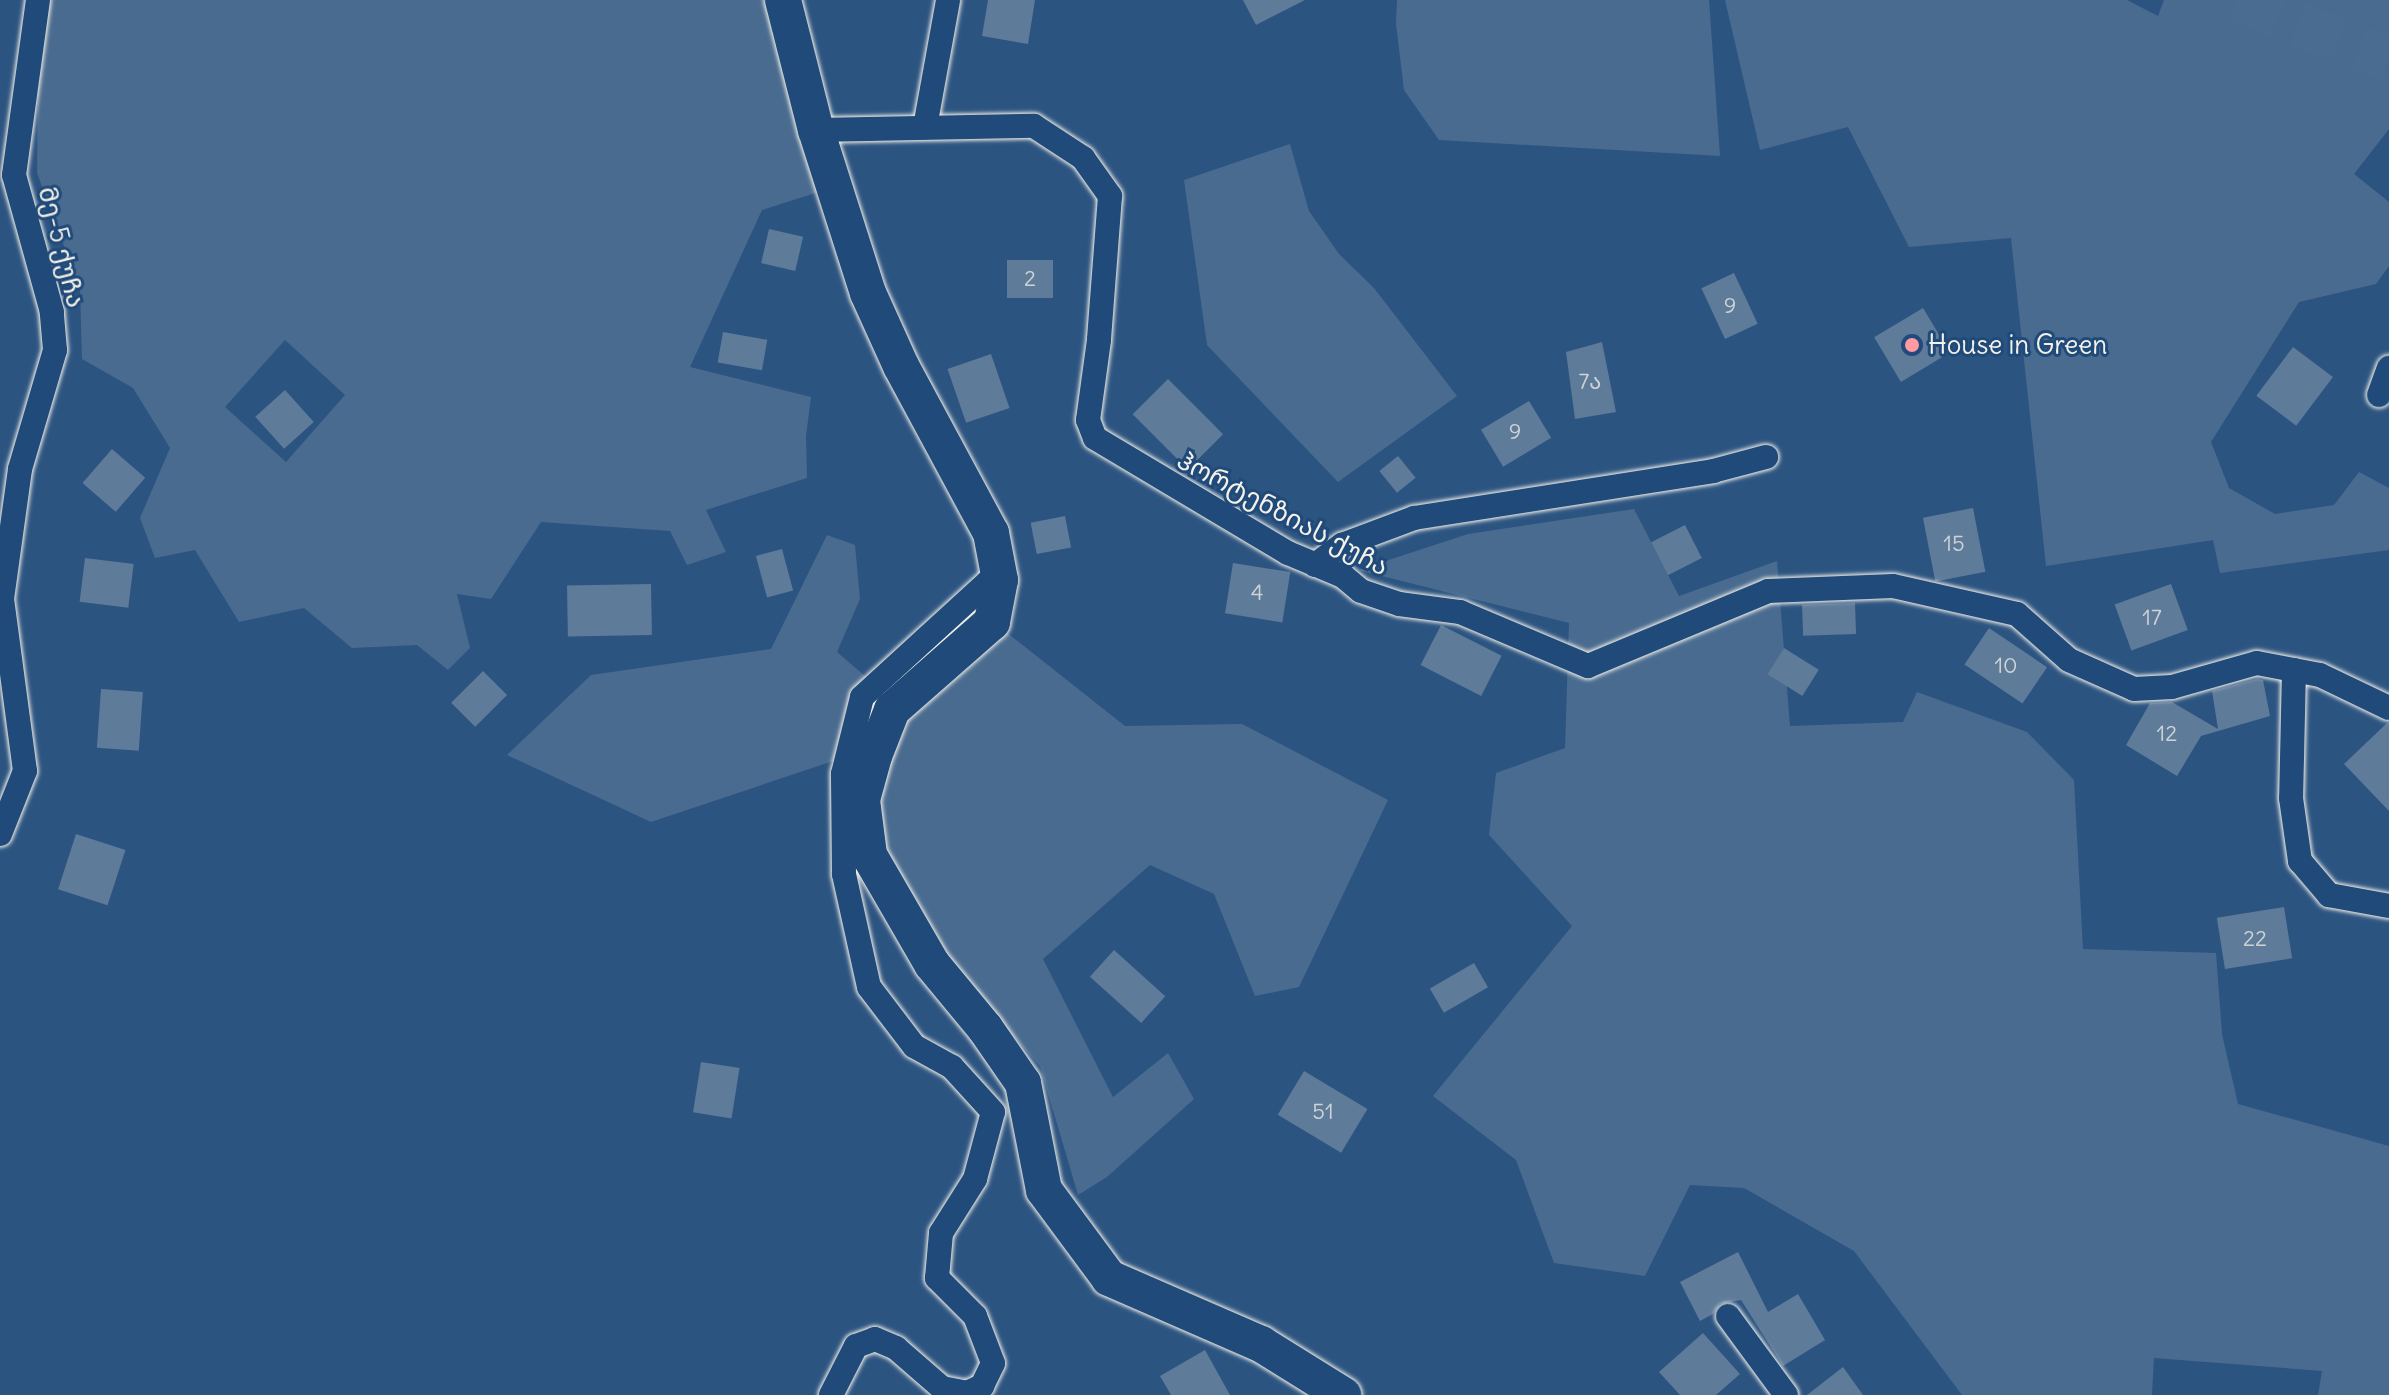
<!DOCTYPE html>
<html>
<head>
<meta charset="utf-8">
<style>
	body { margin:0 }
	#map { position:relative; width:2389px; height:1395px; overflow:hidden; background:#2c5481; font-family:Delius,"Noto Sans Georgian",sans-serif }
	div>[style] { position:absolute }
	.green>* { inset:0; background:#496b90 }
	.building>* { inset:0; background:#5e7b9a; transform-origin:0 0 }
	.highway-tunnel>* { height:44px; margin-top:-22px; transform-origin:0; background:repeating-linear-gradient(90deg,#4a6c90 0 44px,transparent 0 66px) }
	.roads { filter:drop-shadow(0 0 2px #f4f1e8) drop-shadow(0 0 2px #f4f1e8) }
	.street>* { height:24px; margin:-12px; padding:0 12px; transform-origin:12px; border-radius:12px; background:#1f4a7a }
	.secondary>* { height:36px; margin:-18px; padding:0 18px; transform-origin:18px; border-radius:18px; background:#1f4a7a }
	.dots>* { width:22px; height:22px; translate:-50% -50%; box-sizing:border-box; border:4px solid #1f4a7a; border-radius:50% }
	span { translate:-50% -50%; white-space:nowrap; text-align:center; line-height:1.15; -webkit-text-stroke:6px #1f4a7a; paint-order:stroke }
	.number-label { font-size:22px; color:#ced4d4 }
	.number-label span { -webkit-text-stroke-width:0 }
	.street-label { font-size:26px; color:#f4f1e8 }
	.poi-label { font-size:26px; color:#f4f1e8 }
	.left { translate:0 -50%; text-align:left }
</style>
</head>
<body>
<div id="map">
	<div class="green">
		<div style="clip-path:polygon(evenodd,39px 0,775px 0,825px 190px,762px 210px,690px 367px,811px 397px,806px 436px,807px 478px,706px 510px,726px 552px,687px 565px,670px 531px,541px 522px,491px 599px,457px 594px,470px 648px,448px 670px,417px 645px,352px 648px,304px 608px,239px 622px,195px 550px,155px 558px,140px 518px,170px 448px,133px 388px,82px 359px,80px 289px,37px 173px,39px 0,285px 340px,345px 395px,286px 462px,225px 407px,285px 340px)"></div>
		<div style="clip-path:polygon(1397px 0,1709px 0,1720px 156px,1439px 140px,1404px 90px,1396px 24px)"></div>
		<div style="clip-path:polygon(1725px 0,2127px 0,2158px 16px,2164px 0,2389px 0,2389px 129px,2354px 174px,2389px 202px,2389px 266px,2376px 284px,2299px 302px,2211px 442px,2229px 488px,2275px 514px,2334px 505px,2359px 472px,2389px 488px,2389px 550px,2220px 573px,2213px 540px,2046px 566px,2011px 238px,1909px 247px,1848px 127px,1760px 150px)"></div>
		<div style="clip-path:polygon(1290px 144px,1309px 211px,1339px 254px,1374px 288px,1457px 396px,1338px 482px,1207px 345px,1184px 180px)"></div>
		<div style="clip-path:polygon(1634px 509px,1679px 596px,1777px 561px,1790px 726px,1903px 722px,1917px 692px,2027px 732px,2074px 780px,2083px 949px,2216px 953px,2222px 1034px,2238px 1104px,2389px 1146px,2389px 1395px,2318px 1395px,2322px 1371px,2154px 1358px,2152px 1395px,1962px 1395px,1854px 1251px,1744px 1188px,1690px 1185px,1645px 1276px,1554px 1263px,1516px 1160px,1433px 1096px,1572px 926px,1489px 835px,1496px 773px,1565px 748px,1569px 623px,1358px 570px,1468px 534px)"></div>
		<div style="clip-path:polygon(827px 535px,855px 545px,860px 599px,837px 652px,888px 696px,863px 751px,651px 822px,507px 755px,591px 675px,771px 649px)"></div>
		<div style="clip-path:polygon(1001px 628px,1125px 726px,1242px 724px,1388px 800px,1299px 987px,1255px 996px,1214px 894px,1150px 865px,1043px 959px,1113px 1097px,1168px 1053px,1194px 1099px,1107px 1177px,1078px 1195px,1040px 1066px,946px 960px,878px 847px,875px 797px,900px 719px)"></div>
	</div>
	<div class="building">
		<div style="clip-path:polygon(988px 0,1035px 0,1028px 44px,982px 36px)"></div>
		<div style="clip-path:polygon(1243px 0,1305px 0,1256px 25px)"></div>
		<div style="left:769px;top:229px;width:35px;height:35px;rotate:13deg"></div>
		<div style="left:1053px;top:260px;width:38px;height:46px;rotate:90deg"></div>
		<div style="left:1734px;top:273px;width:56px;height:36px;rotate:65deg"></div>
		<div style="left:1923px;top:308px;width:52px;height:57px;rotate:59deg"></div>
		<div style="left:723px;top:332px;width:45px;height:31px;rotate:10deg"></div>
		<div style="clip-path:polygon(1602px 342px,1616px 412px,1575px 419px,1566px 352px)"></div>
		<div style="left:2293px;top:347px;width:50px;height:61px;rotate:37deg"></div>
		<div style="left:991px;top:354px;width:57px;height:46px;rotate:71deg"></div>
		<div style="left:1168px;top:379px;width:78px;height:50px;rotate:45deg"></div>
		<div style="left:285px;top:390px;width:43px;height:40px;rotate:48deg"></div>
		<div style="left:1529px;top:401px;width:43px;height:56px;rotate:59deg"></div>
		<div style="left:112px;top:449px;width:44px;height:45px;rotate:41deg"></div>
		<div style="left:1398px;top:456px;width:28px;height:24px;rotate:51deg"></div>
		<div style="left:1973px;top:508px;width:65px;height:51px;rotate:79deg"></div>
		<div style="left:1065px;top:516px;width:32px;height:35px;rotate:79deg"></div>
		<div style="left:1685px;top:525px;width:37px;height:38px;rotate:63deg"></div>
		<div style="left:782px;top:549px;width:43px;height:27px;rotate:75deg"></div>
		<div style="left:85px;top:558px;width:49px;height:44px;rotate:7deg"></div>
		<div style="left:1233px;top:563px;width:58px;height:51px;rotate:9deg"></div>
		<div style="left:651px;top:584px;width:51px;height:84px;rotate:89deg"></div>
		<div style="left:2171px;top:584px;width:49px;height:60px;rotate:70deg"></div>
		<div style="left:1855px;top:603px;width:31px;height:53px;rotate:88deg"></div>
		<div style="left:1441px;top:625px;width:68px;height:45px;rotate:27deg"></div>
		<div style="left:1989px;top:628px;width:70px;height:44px;rotate:34deg"></div>
		<div style="left:1784px;top:648px;width:41px;height:31px;rotate:32deg"></div>
		<div style="left:483px;top:671px;width:34px;height:45px;rotate:45deg"></div>
		<div style="clip-path:polygon(2257px 679px,2263px 680px,2270px 716px,2201px 736px,2177px 776px,2126px 745px,2150px 703px,2172px 702px,2218px 729px,2212px 691px)"></div>
		<div style="left:101px;top:689px;width:42px;height:59px;rotate:4deg"></div>
		<div style="clip-path:polygon(2387px 723px,2389px 723px,2389px 811px,2344px 764px)"></div>
		<div style="left:76px;top:834px;width:52px;height:58px;rotate:18deg"></div>
		<div style="left:2284px;top:907px;width:52px;height:68px;rotate:81deg"></div>
		<div style="left:1114px;top:950px;width:69px;height:36px;rotate:42deg"></div>
		<div style="left:1474px;top:963px;width:28px;height:51px;rotate:60deg"></div>
		<div style="left:701px;top:1062px;width:39px;height:51px;rotate:9deg"></div>
		<div style="left:1304px;top:1071px;width:74px;height:51px;rotate:31deg"></div>
		<div style="clip-path:polygon(1738px 1252px,1768px 1312px,1798px 1294px,1825px 1340px,1783px 1366px,1741px 1300px,1720px 1304px,1713px 1314px,1700px 1321px,1680px 1282px)"></div>
		<div style="clip-path:polygon(1703px 1333px,1740px 1374px,1716px 1395px,1680px 1395px,1659px 1372px)"></div>
		<div style="clip-path:polygon(1205px 1350px,1230px 1395px,1171px 1395px,1160px 1376px)"></div>
		<div style="clip-path:polygon(1843px 1367px,1863px 1395px,1807px 1395px)"></div>
	</div>
	<div class="highway-tunnel">
		<div style="left:2237px;top:0;width:163px;rotate:21.5deg"></div>
	</div>
	<div class="roads">
		<div class="street">
			<div style="left:925px;top:127px;width:129px;rotate:-79.7deg"></div>
			<div style="left:816px;top:130px;width:218px;rotate:-1.1deg"></div>
			<div style="left:1034px;top:126px;width:59px;rotate:33.1deg"></div>
			<div style="left:1083px;top:158px;width:47px;rotate:54.6deg"></div>
			<div style="left:1110px;top:196px;width:144px;rotate:94.4deg"></div>
			<div style="left:1099px;top:340px;width:81px;rotate:97.8deg"></div>
			<div style="left:1088px;top:420px;width:19px;rotate:69deg"></div>
			<div style="left:1095px;top:438px;width:225px;rotate:30.8deg"></div>
			<div style="left:1288px;top:553px;width:60px;rotate:22.7deg"></div>
			<div style="left:1343px;top:576px;width:23px;rotate:40deg"></div>
			<div style="left:1361px;top:591px;width:40px;rotate:18.9deg"></div>
			<div style="left:1399px;top:604px;width:62px;rotate:7.5deg"></div>
			<div style="left:1460px;top:612px;width:139px;rotate:22.9deg"></div>
			<div style="left:1588px;top:666px;width:195px;rotate:-22.6deg"></div>
			<div style="left:1768px;top:591px;width:125px;rotate:-2.3deg"></div>
			<div style="left:1893px;top:586px;width:127px;rotate:12.7deg"></div>
			<div style="left:2017px;top:614px;width:69px;rotate:41.5deg"></div>
			<div style="left:2069px;top:660px;width:71px;rotate:24deg"></div>
			<div style="left:2134px;top:689px;width:38px;rotate:-3deg"></div>
			<div style="left:2172px;top:687px;width:88px;rotate:-15.8deg"></div>
			<div style="left:2257px;top:663px;width:64px;rotate:10.8deg"></div>
			<div style="left:2320px;top:675px;width:76px;rotate:25.6deg"></div>
			<div style="left:2379px;top:395px;width:29px;rotate:-70deg"></div>
			<div style="left:1315px;top:565px;width:34px;rotate:-37deg"></div>
			<div style="left:1342px;top:545px;width:77px;rotate:-20.6deg"></div>
			<div style="left:1414px;top:518px;width:303px;rotate:-8.9deg"></div>
			<div style="left:1713px;top:471px;width:55px;rotate:-14.8deg"></div>
			<div style="left:2294px;top:670px;width:128px;rotate:91.3deg"></div>
			<div style="left:2291px;top:798px;width:64px;rotate:81.9deg"></div>
			<div style="left:2300px;top:861px;width:45px;rotate:49.5deg"></div>
			<div style="left:2329px;top:895px;width:61px;rotate:10.4deg"></div>
			<div style="left:0;top:834px;width:68px;rotate:-68.4deg"></div>
			<div style="left:25px;top:771px;width:174px;rotate:-97.6deg"></div>
			<div style="left:2px;top:599px;width:131px;rotate:-82.1deg"></div>
			<div style="left:20px;top:469px;width:124px;rotate:-73.6deg"></div>
			<div style="left:55px;top:350px;width:38px;rotate:-95deg"></div>
			<div style="left:52px;top:312px;width:142px;rotate:-105.5deg"></div>
			<div style="left:14px;top:175px;width:177px;rotate:-82.2deg"></div>
			<div style="left:1728px;top:1316px;width:98px;rotate:53.7deg"></div>
			<div style="left:831px;top:1395px;width:55px;rotate:-63deg"></div>
			<div style="left:856px;top:1346px;width:20px;rotate:-20deg"></div>
			<div style="left:875px;top:1339px;width:23px;rotate:23deg"></div>
			<div style="left:896px;top:1348px;width:61px;rotate:41deg"></div>
			<div style="left:942px;top:1388px;width:25px;rotate:11deg"></div>
			<div style="left:967px;top:1393px;width:17px;rotate:-25deg"></div>
			<div style="left:982px;top:1386px;width:25px;rotate:-64deg"></div>
			<div style="left:993px;top:1363px;width:50px;rotate:-111deg"></div>
			<div style="left:975px;top:1316px;width:54px;rotate:-135deg"></div>
			<div style="left:937px;top:1278px;width:45px;rotate:-84.9deg"></div>
			<div style="left:941px;top:1233px;width:64px;rotate:-57.8deg"></div>
			<div style="left:975px;top:1179px;width:69px;rotate:-75deg"></div>
			<div style="left:993px;top:1112px;width:61px;rotate:-132.3deg"></div>
			<div style="left:952px;top:1067px;width:43px;rotate:-151.1deg"></div>
			<div style="left:914px;top:1046px;width:74px;rotate:-127.3deg"></div>
			<div style="left:869px;top:987px;width:116px;rotate:-102.5deg"></div>
			<div style="left:844px;top:874px;width:100px;rotate:-90.6deg"></div>
			<div style="left:843px;top:774px;width:79px;rotate:-76.1deg"></div>
			<div style="left:862px;top:697px;width:171px;rotate:-42.4deg"></div>
			<div style="left:988px;top:582px;width:12px;rotate:-9deg"></div>
		</div>
		<div class="secondary">
			<div style="left:783px;top:0;width:134px;rotate:75.8deg"></div>
			<div style="left:816px;top:130px;width:171px;rotate:72.3deg"></div>
			<div style="left:868px;top:293px;width:80px;rotate:65.7deg"></div>
			<div style="left:901px;top:366px;width:190px;rotate:61.7deg"></div>
			<div style="left:991px;top:533px;width:48px;rotate:79.2deg"></div>
			<div style="left:1000px;top:580px;width:43px;rotate:100.8deg"></div>
			<div style="left:992px;top:622px;width:133px;rotate:138.7deg"></div>
			<div style="left:892px;top:710px;width:49px;rotate:111.4deg"></div>
			<div style="left:874px;top:756px;width:46px;rotate:105.3deg"></div>
			<div style="left:862px;top:800px;width:55px;rotate:82.7deg"></div>
			<div style="left:869px;top:855px;width:126px;rotate:60deg"></div>
			<div style="left:932px;top:964px;width:83px;rotate:50.4deg"></div>
			<div style="left:985px;top:1028px;width:67px;rotate:55.4deg"></div>
			<div style="left:1023px;top:1083px;width:109px;rotate:78.9deg"></div>
			<div style="left:1044px;top:1190px;width:109px;rotate:53.5deg"></div>
			<div style="left:1109px;top:1278px;width:166px;rotate:23.5deg"></div>
			<div style="left:1261px;top:1344px;width:97px;rotate:31.9deg"></div>
		</div>
	</div>
	<div class="dots">
		<div style="left:1912px;top:345px;background:#ff9aa2"></div>
	</div>
	<div class="number-label">
		<span style="left:1030px;top:279px">2</span>
		<span style="left:1730px;top:306px">9</span>
		<span style="left:1590px;top:382px">7ა</span>
		<span style="left:1515px;top:432px">9</span>
		<span style="left:1954px;top:544px">15</span>
		<span style="left:1257px;top:593px">4</span>
		<span style="left:2152px;top:618px">17</span>
		<span style="left:2006px;top:666px">10</span>
		<span style="left:2167px;top:734px">12</span>
		<span style="left:2255px;top:939px">22</span>
		<span style="left:1323px;top:1112px">51</span>
	</div>
	<div class="street-label">
		<span style="left:62px;top:247px;rotate:76deg">მე-5 ქუჩა</span>
		<span style="left:1283px;top:513px;rotate:28deg">ჰორტენზიას ქუჩა</span>
	</div>
	<div class="poi-label">
		<span class="left" style="left:1928px;top:345px">House in Green</span>
	</div>
</div>
</body>
</html>
